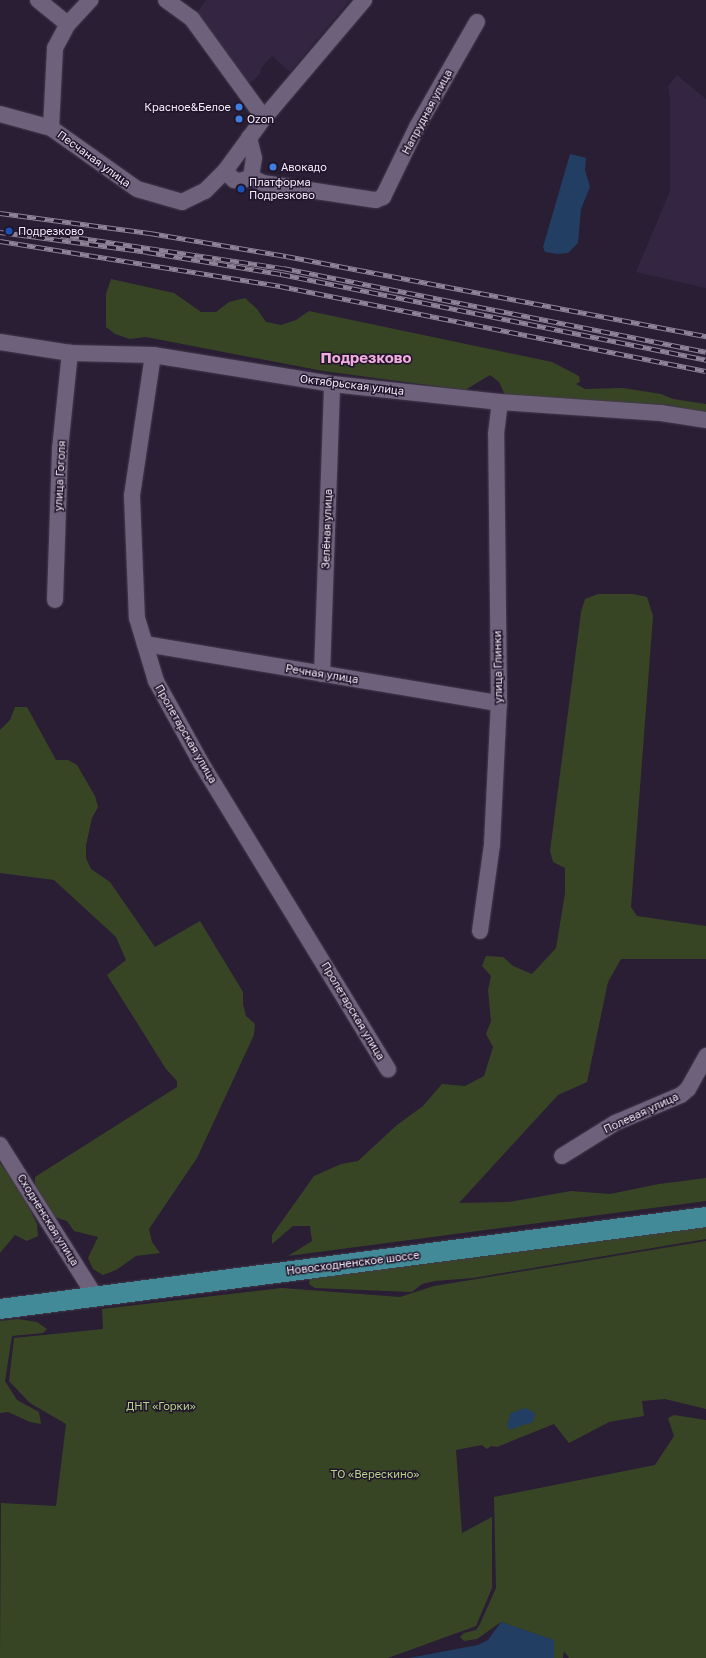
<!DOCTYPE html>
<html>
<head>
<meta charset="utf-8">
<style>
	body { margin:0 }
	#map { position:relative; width:706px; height:1658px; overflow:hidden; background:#291e34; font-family:"Golos Text",sans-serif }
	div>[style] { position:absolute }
	.built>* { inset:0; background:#342642 }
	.green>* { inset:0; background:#384525 }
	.water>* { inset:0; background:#233e63 }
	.roads { filter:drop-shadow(0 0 1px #443a4c) drop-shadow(0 0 1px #443a4c) }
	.minor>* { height:16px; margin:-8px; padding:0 8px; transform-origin:8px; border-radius:8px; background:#6d617b }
	.major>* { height:20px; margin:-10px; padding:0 10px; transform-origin:10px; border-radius:10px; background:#428a98 }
	.rail>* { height:4.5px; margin-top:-2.25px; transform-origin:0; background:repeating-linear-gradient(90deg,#20152a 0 9px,#8e8598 0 18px); box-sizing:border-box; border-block:1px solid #8e8598 }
	.dots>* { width:11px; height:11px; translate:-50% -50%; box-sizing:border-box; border:2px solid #20152a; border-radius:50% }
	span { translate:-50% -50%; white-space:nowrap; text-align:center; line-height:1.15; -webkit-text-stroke:3px #20152a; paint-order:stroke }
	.poi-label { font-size:11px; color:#f3ecfb }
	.right { translate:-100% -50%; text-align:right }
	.left { translate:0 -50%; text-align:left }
	.street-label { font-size:11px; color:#f3ecfb }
	.park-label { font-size:11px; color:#b6d389 }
	.district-label { font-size:15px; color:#efacdd; font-weight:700 }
</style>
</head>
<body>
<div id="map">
	<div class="built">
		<div style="clip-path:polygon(206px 0,350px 0,290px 72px,272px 56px,261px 68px,260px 73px,251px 83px,240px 76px,195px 16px)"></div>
		<div style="clip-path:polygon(677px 75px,706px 99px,706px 288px,636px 272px,670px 191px,670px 100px,668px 86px)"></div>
	</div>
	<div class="green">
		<div style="clip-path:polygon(111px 279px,174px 293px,201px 312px,216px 312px,229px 302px,245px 298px,257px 309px,266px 322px,281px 325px,296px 320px,309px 311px,552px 362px,579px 376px,580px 382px,576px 384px,585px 389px,623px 388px,661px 394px,673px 399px,706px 404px,706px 413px,669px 405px,505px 395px,499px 382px,490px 375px,465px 390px,323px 371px,146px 337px,130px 339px,115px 334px,106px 327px,106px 294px)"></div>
		<div style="clip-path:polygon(598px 594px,633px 594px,647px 597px,653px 616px,631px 907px,637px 916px,706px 926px,706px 959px,621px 959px,608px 982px,587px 1082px,558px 1095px,459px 1203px,509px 1202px,571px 1191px,610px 1194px,659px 1184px,706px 1178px,706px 1201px,288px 1256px,312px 1241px,310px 1226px,293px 1226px,272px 1244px,272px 1235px,314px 1176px,341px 1164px,358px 1161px,397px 1125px,423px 1106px,442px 1084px,465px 1086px,484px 1076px,493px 1047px,486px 1034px,491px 1021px,488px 990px,491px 976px,482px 966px,486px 956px,503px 957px,513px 966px,532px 974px,556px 948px,565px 893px,565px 868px,553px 862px,550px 851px,581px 612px,585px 599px)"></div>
		<div style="clip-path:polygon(15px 707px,27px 707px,56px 760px,68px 760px,77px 765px,95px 796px,98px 807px,92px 818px,86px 845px,86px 858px,91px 869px,110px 882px,155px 947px,200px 921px,243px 992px,243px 1004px,246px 1016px,255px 1024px,254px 1035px,197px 1158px,149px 1229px,152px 1242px,160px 1253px,136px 1256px,116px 1270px,103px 1275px,93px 1269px,88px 1258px,98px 1237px,74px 1231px,67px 1221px,54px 1217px,35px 1189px,35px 1177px,177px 1087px,177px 1081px,166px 1069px,107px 975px,126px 960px,116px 937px,54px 880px,0 873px,0 730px,10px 720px)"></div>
		<div style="clip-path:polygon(0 1163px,21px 1190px,37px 1224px,38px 1236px,27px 1241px,15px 1235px,0 1253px)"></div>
		<div style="clip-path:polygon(706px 1227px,706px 1239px,473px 1278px,435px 1281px,422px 1284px,412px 1292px,315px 1288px,309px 1284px,310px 1279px,321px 1276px)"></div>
		<div style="clip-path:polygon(706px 1241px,706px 1409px,665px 1399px,642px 1401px,644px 1416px,609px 1422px,569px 1443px,554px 1424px,497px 1447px,491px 1446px,487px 1449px,482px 1445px,456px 1450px,462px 1533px,492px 1517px,492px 1588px,476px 1626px,388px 1658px,0 1658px,1px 1503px,56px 1506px,66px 1424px,30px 1403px,9px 1381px,14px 1338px,103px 1329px,102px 1309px,282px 1288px,400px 1297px,434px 1286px)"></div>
		<div style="clip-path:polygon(18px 1319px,37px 1322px,47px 1329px,43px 1333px,12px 1336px,5px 1381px,17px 1400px,39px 1412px,41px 1424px,30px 1422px,8px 1412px,0 1413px,0 1321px)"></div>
		<div style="clip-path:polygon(674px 1415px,706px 1420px,706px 1658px,569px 1658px,564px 1651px,563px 1658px,554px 1658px,553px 1640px,501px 1622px,477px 1639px,464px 1641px,460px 1637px,464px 1633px,476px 1630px,480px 1624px,496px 1588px,494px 1497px,655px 1465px,674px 1436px,668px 1418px)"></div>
	</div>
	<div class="water">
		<div style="clip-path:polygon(570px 154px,586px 158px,585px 170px,590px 187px,581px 209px,578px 243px,568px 253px,557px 254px,545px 252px,543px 247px)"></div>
		<div style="clip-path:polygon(525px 1408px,535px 1413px,533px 1422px,509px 1430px,507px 1424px,511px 1413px)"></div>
		<div style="clip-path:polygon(501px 1622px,554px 1640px,554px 1658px,409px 1658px,478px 1645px,488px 1640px)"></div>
	</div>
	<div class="roads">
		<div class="minor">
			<div style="left:38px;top:0;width:38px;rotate:39deg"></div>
			<div style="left:166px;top:0;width:32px;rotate:36deg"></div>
			<div style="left:192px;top:19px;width:122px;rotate:54deg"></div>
			<div style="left:0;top:114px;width:53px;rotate:15.4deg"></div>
			<div style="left:51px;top:128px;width:105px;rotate:35.3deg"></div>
			<div style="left:137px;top:189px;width:47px;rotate:16.1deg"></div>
			<div style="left:182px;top:202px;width:25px;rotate:-26deg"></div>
			<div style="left:205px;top:191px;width:28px;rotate:-45deg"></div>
			<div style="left:225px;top:171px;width:66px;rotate:-53.7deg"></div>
			<div style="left:264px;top:118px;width:155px;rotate:-49.7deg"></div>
			<div style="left:51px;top:128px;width:80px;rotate:-87.1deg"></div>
			<div style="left:55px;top:48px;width:27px;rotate:-62deg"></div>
			<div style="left:68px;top:24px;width:33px;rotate:-47deg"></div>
			<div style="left:225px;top:171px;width:13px;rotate:45deg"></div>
			<div style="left:234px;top:180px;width:7px;rotate:8deg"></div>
			<div style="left:241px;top:181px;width:11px;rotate:-22deg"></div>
			<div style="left:251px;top:177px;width:19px;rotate:-81deg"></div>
			<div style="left:254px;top:158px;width:21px;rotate:-104deg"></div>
			<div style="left:251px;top:177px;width:13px;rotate:27deg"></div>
			<div style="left:263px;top:183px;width:114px;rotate:8.6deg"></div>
			<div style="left:376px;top:200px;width:8px;rotate:-23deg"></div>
			<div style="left:383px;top:197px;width:78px;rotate:-64.1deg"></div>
			<div style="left:417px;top:127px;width:121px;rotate:-60.3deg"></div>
			<div style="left:0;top:342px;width:71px;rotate:8.9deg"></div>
			<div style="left:70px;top:353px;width:83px;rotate:1.4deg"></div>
			<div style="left:153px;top:355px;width:181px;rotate:9.2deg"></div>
			<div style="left:332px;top:384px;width:169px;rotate:6.1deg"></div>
			<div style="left:500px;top:402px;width:161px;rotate:3.9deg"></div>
			<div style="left:661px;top:413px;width:46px;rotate:8.8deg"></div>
			<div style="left:153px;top:355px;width:143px;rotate:98.5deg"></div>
			<div style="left:132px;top:496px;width:122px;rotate:87.7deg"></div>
			<div style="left:137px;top:618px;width:66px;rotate:73.2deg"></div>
			<div style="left:156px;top:681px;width:94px;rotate:61.2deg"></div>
			<div style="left:201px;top:763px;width:359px;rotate:58.6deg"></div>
			<div style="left:55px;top:600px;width:151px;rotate:-88.1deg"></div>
			<div style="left:60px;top:449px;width:97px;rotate:-84.1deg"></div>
			<div style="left:145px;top:644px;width:359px;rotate:9.5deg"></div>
			<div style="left:322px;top:674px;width:290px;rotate:-88deg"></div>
			<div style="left:480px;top:931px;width:88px;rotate:-82.1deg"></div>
			<div style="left:492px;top:844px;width:141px;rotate:-87.2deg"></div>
			<div style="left:499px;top:703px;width:269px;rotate:-90.6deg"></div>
			<div style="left:496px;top:434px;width:32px;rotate:-83deg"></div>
			<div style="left:0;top:1145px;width:178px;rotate:57.8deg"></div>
			<div style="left:562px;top:1156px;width:62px;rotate:-31.9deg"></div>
			<div style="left:615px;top:1123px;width:72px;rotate:-23deg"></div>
			<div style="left:681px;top:1095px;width:9px;rotate:-41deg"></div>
			<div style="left:688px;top:1089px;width:38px;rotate:-61deg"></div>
		</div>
		<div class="major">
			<div style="left:0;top:1309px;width:712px;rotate:-7.42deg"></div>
		</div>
	</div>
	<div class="rail">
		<div style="left:0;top:213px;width:151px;rotate:7.6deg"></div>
		<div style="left:150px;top:233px;width:138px;rotate:9.6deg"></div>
		<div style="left:286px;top:256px;width:428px;rotate:10.8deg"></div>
		<div style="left:0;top:232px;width:148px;rotate:7.7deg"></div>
		<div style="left:147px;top:252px;width:136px;rotate:9.3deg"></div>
		<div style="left:281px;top:274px;width:434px;rotate:11.4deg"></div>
		<div style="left:61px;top:235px;width:224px;rotate:8.5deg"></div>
		<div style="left:283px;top:268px;width:431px;rotate:11.2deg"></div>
		<div style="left:0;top:241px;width:284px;rotate:9.1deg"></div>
		<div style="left:280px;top:286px;width:434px;rotate:11.3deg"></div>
	</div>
	<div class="dots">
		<div style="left:239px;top:107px;background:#3f7fe0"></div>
		<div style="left:239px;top:119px;background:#3f7fe0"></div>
		<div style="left:273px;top:167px;background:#3f7fe0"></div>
		<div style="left:241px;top:189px;background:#1a4fb4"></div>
		<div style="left:9px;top:231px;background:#1a4fb4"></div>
	</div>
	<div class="poi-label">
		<span class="right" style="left:231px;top:107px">Красное&amp;Белое</span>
		<span class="left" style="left:247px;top:119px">Ozon</span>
		<span class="left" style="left:281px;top:167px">Авокадо</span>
		<span class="left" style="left:249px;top:189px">Платформа<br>Подрезково</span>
		<span class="left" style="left:18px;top:231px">Подрезково</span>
	</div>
	<div class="street-label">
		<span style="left:427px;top:112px;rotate:-62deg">Напрудная улица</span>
		<span style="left:94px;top:159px;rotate:36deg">Песчаная улица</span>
		<span style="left:352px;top:385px;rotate:7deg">Октябрьская улица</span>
		<span style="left:60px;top:476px;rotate:-87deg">улица Гоголя</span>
		<span style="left:327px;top:529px;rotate:-88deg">Зелёная улица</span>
		<span style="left:498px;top:667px;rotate:-91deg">улица Глинки</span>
		<span style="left:322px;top:674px;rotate:9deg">Речная улица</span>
		<span style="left:186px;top:734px;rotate:60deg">Пролетарская улица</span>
		<span style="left:353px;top:1011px;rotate:59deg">Пролетарская улица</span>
		<span style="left:641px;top:1113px;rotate:-25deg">Полевая улица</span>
		<span style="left:48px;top:1220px;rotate:58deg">Сходненская улица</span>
		<span style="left:353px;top:1263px;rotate:-7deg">Новосходненское шоссе</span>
	</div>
	<div class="park-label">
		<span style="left:161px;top:1406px">ДНТ «Горки»</span>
		<span style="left:375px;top:1474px">ТО «Верескино»</span>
	</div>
	<div class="district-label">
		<span style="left:366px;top:358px">Подрезково</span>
	</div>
</div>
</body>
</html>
